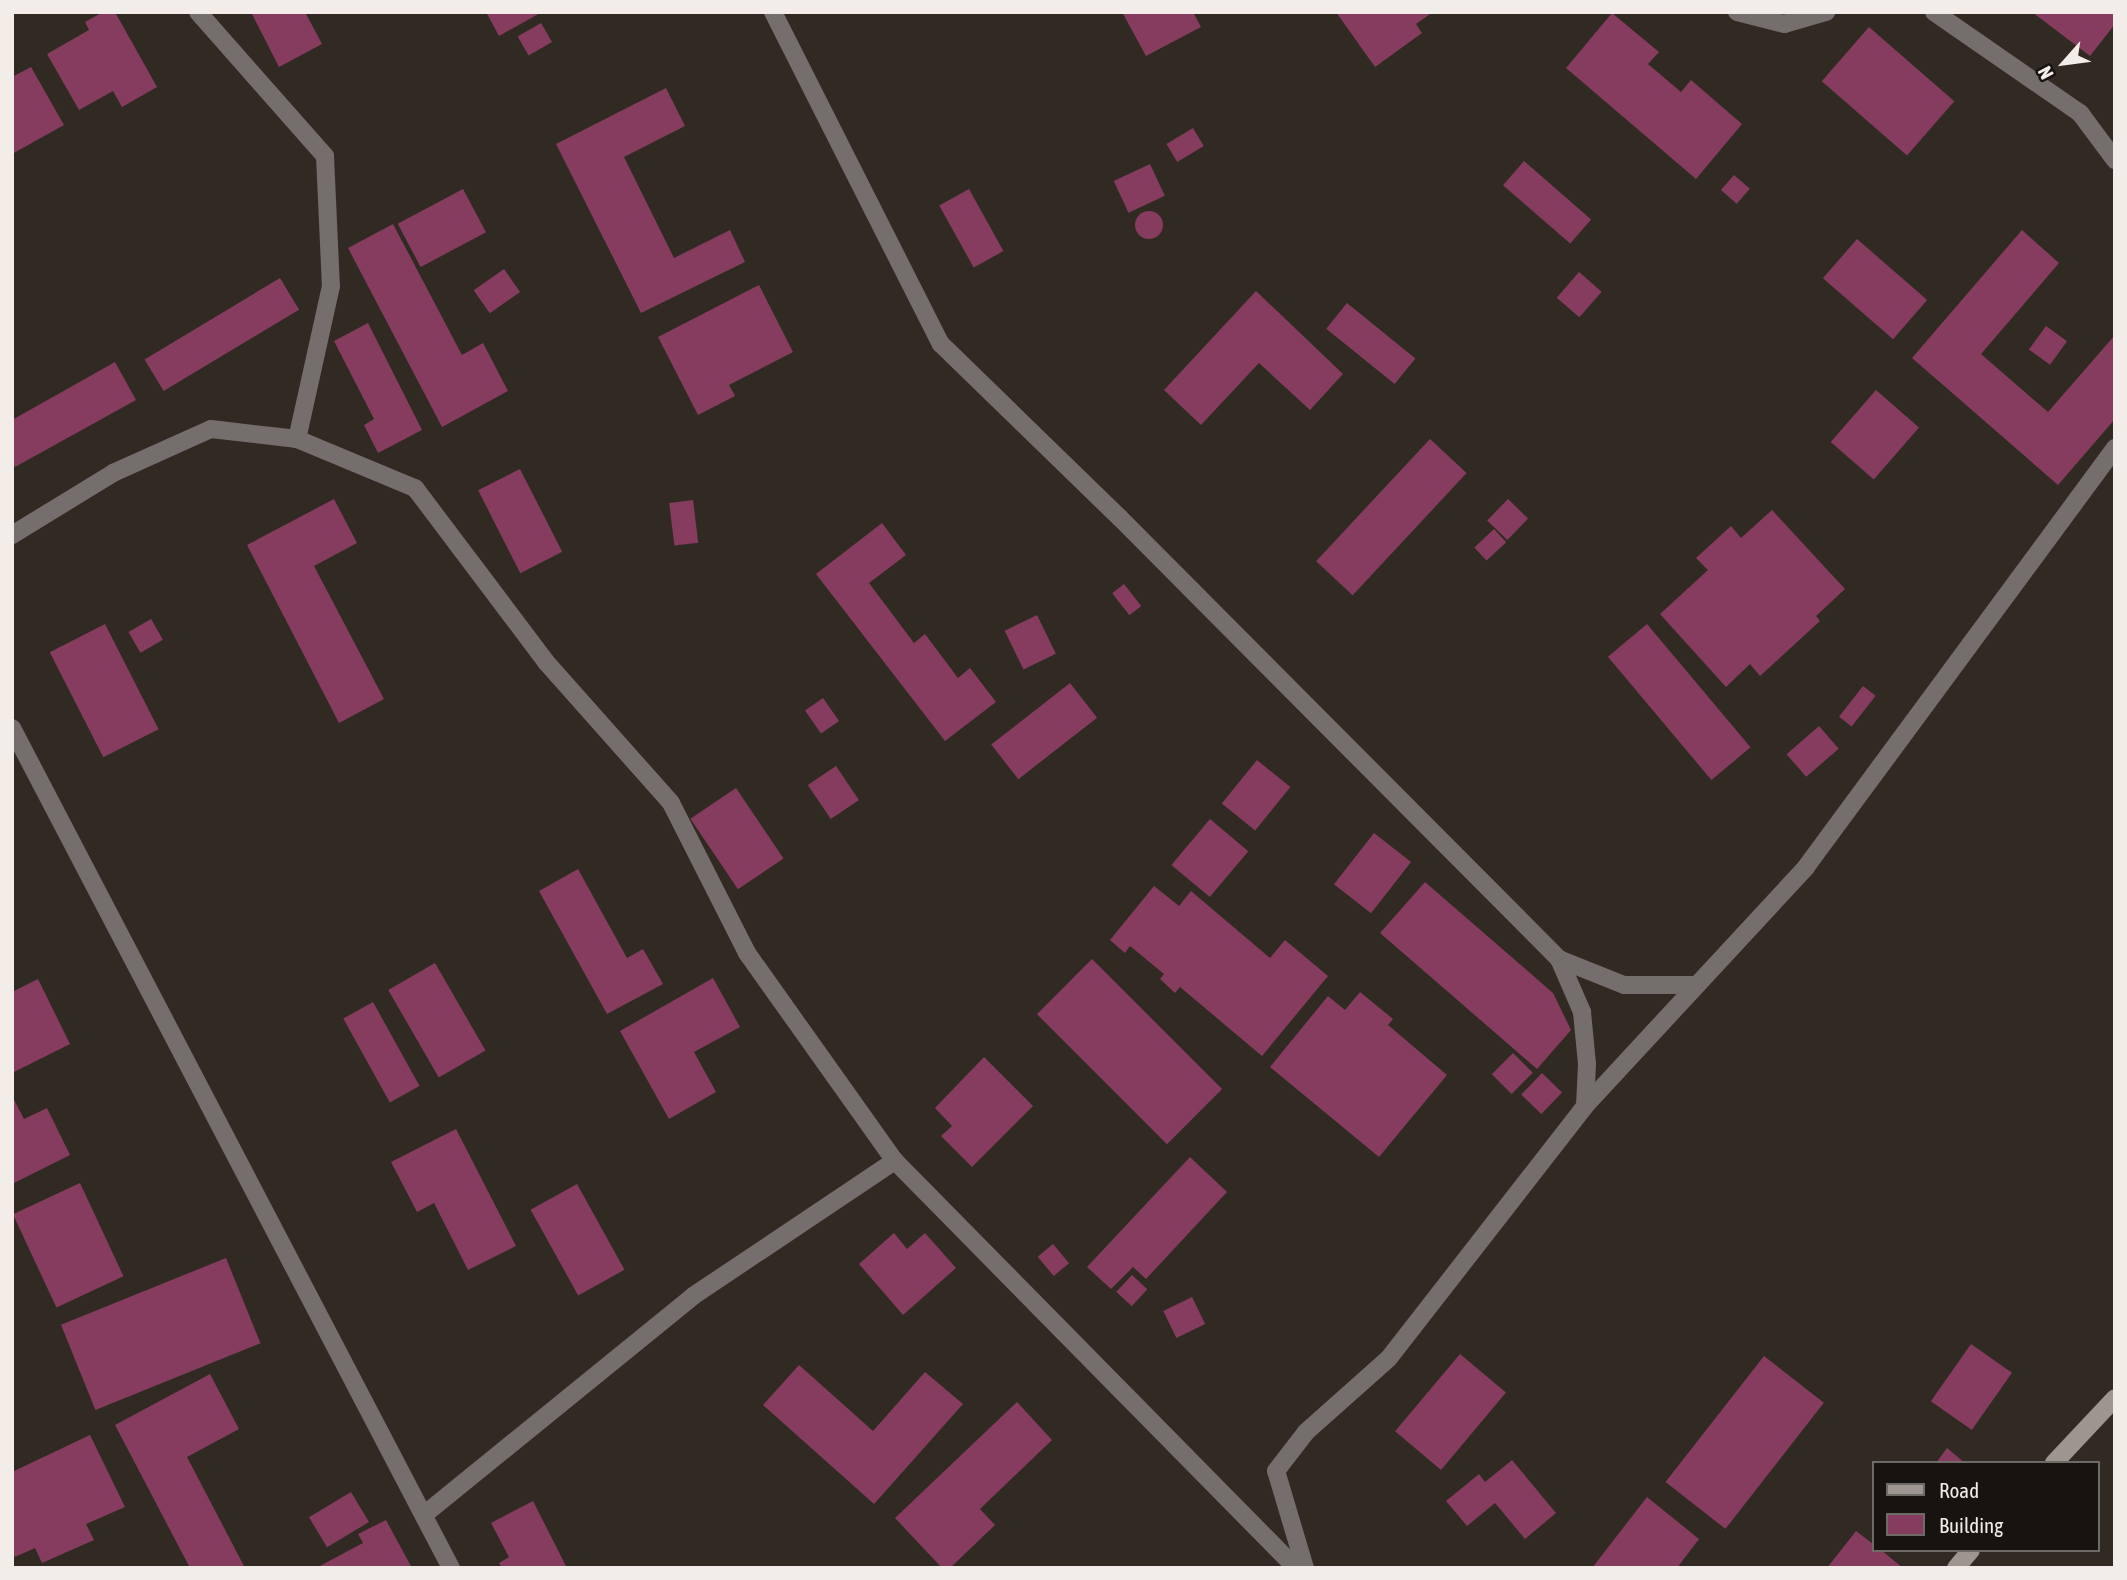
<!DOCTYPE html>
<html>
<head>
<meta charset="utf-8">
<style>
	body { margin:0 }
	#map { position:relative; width:2127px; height:1580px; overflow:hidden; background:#312a22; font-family:"Asap Condensed",sans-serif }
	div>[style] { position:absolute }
	.building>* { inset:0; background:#853c5f; transform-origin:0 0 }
	.round { border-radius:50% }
	.street>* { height:18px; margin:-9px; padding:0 9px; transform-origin:9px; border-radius:9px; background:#746f6c }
	.secondary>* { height:18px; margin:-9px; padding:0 9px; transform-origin:9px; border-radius:9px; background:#9d9590 }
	span { translate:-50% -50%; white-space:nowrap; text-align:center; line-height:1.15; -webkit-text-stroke:5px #161310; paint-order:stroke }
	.frame { position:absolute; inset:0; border:14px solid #f2ede8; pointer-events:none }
	.legend { position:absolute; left:1872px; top:1461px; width:228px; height:91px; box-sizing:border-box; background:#161310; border:2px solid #6e6a66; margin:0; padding:9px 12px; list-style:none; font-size:21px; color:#f2ede8 }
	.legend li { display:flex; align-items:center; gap:14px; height:35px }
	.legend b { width:35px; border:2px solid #6e6a66 }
	.north { position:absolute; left:2029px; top:28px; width:70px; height:70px; -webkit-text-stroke:5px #161310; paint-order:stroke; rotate:242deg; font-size:19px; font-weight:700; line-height:28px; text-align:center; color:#f2ede8 }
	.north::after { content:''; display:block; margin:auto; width:24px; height:32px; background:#f2ede8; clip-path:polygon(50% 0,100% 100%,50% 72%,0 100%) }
</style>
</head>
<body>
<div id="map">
	<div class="building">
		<div style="clip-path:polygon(103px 12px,115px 12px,157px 87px,122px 107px,113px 91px,79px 110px,47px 54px,89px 30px,85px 22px)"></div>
		<div style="clip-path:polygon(251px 12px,305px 12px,322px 44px,279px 67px)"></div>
		<div style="clip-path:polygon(486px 12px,542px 12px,499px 36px)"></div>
		<div style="clip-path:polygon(1122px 12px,1193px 12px,1201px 27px,1146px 56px)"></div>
		<div style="clip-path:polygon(1336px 12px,1433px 12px,1416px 24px,1422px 33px,1375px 67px)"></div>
		<div style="clip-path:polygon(2032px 12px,2115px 12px,2115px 24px,2090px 56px)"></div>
		<div style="clip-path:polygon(1612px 13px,1659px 52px,1648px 64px,1681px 92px,1691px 80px,1742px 124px,1696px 179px,1566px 68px)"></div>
		<div style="left:541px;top:23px;width:22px;height:27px;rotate:60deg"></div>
		<div style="left:1869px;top:27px;width:113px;height:72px;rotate:41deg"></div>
		<div style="clip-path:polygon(31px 67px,64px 125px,12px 154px,12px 77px)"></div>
		<div style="clip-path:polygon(666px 88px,685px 126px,624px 157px,674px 258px,730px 230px,745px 262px,641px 313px,556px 144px)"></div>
		<div style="left:1193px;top:128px;width:21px;height:31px;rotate:59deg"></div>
		<div style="left:1524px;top:161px;width:89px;height:32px;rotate:41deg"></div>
		<div style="left:1150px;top:164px;width:35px;height:40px;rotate:65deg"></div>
		<div style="left:1734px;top:175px;width:21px;height:20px;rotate:41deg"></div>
		<div style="left:463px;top:189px;width:49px;height:74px;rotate:62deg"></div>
		<div style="left:969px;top:189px;width:71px;height:34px;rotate:61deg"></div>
		<div class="round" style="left:1135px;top:211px;width:28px;height:28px"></div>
		<div style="clip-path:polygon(393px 224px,462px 355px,483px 343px,508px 391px,442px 427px,348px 248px)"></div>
		<div style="clip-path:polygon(2022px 230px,2059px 263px,1981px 354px,2048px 412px,2115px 335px,2115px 419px,2058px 485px,1912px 358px)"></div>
		<div style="left:1857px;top:239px;width:93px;height:52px;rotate:41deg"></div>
		<div style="left:504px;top:269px;width:28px;height:37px;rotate:55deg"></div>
		<div style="left:1579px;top:272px;width:30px;height:34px;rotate:41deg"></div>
		<div style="left:280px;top:278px;width:37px;height:158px;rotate:59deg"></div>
		<div style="clip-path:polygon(759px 285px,793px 352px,729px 385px,735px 396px,698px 415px,658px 337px)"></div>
		<div style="clip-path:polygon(1256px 291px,1343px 374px,1310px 410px,1259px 363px,1201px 425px,1164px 390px)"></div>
		<div style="left:1347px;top:303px;width:88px;height:33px;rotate:39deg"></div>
		<div style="clip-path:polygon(368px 323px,422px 430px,378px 453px,364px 425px,374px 419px,334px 341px)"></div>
		<div style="left:2046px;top:326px;width:26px;height:29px;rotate:36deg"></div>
		<div style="clip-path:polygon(115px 362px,136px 400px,15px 467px,12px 462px,12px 420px)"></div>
		<div style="left:1876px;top:390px;width:57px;height:69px;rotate:41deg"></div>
		<div style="left:1430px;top:439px;width:50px;height:167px;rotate:43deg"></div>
		<div style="left:520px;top:469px;width:93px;height:47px;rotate:63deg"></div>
		<div style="clip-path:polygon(334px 499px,357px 543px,314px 566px,384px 699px,339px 723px,247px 545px)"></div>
		<div style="left:1508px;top:499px;width:28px;height:30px;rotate:44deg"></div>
		<div style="left:693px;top:500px;width:43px;height:24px;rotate:83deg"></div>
		<div style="clip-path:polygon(1772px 510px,1845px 589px,1816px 616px,1820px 621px,1760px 676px,1750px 664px,1726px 687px,1660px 614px,1708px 570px,1696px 558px,1731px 526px,1741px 538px)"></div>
		<div style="clip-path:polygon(882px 523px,906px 555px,869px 583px,914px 643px,925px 634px,958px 678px,970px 668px,996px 702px,945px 741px,816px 574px)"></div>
		<div style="left:1494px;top:529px;width:18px;height:27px;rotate:47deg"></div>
		<div style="left:1124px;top:584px;width:28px;height:15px;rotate:52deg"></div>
		<div style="left:1037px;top:615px;width:43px;height:36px;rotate:64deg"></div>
		<div style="left:151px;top:619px;width:24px;height:26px;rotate:60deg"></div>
		<div style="left:105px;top:624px;width:118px;height:62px;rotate:63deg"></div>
		<div style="left:1647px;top:624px;width:161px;height:51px;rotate:50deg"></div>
		<div style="left:1070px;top:683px;width:44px;height:100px;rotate:52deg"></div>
		<div style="left:1863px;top:686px;width:16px;height:39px;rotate:38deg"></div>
		<div style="left:823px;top:698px;width:28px;height:22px;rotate:55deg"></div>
		<div style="left:1819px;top:726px;width:30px;height:43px;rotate:49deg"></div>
		<div style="left:1257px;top:760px;width:43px;height:56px;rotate:39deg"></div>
		<div style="left:836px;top:766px;width:41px;height:34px;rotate:56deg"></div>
		<div style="left:736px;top:788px;width:85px;height:55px;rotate:56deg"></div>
		<div style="left:1210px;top:819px;width:50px;height:60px;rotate:40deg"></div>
		<div style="left:1374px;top:833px;width:47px;height:65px;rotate:38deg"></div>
		<div style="clip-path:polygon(578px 869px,627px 958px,643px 949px,663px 984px,607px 1014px,539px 891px)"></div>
		<div style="clip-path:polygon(1425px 882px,1553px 993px,1571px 1030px,1537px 1069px,1380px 933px)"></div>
		<div style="clip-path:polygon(1154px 886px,1179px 906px,1191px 891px,1270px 958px,1285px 940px,1328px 976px,1262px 1056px,1180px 987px,1175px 993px,1160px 979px,1164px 974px,1130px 946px,1125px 953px,1110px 940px)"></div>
		<div style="left:1092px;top:959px;width:184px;height:78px;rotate:45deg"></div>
		<div style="left:435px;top:963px;width:101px;height:54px;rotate:60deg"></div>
		<div style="clip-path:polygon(713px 978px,740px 1027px,694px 1052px,716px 1092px,669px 1119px,620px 1031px)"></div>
		<div style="clip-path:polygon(38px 979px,70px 1044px,12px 1073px,12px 992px)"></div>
		<div style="clip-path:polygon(1360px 992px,1393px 1019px,1388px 1025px,1447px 1075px,1379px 1157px,1270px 1067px,1328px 996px,1345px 1010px)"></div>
		<div style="left:373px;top:1002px;width:96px;height:34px;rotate:61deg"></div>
		<div style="left:1513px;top:1053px;width:28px;height:30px;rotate:45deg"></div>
		<div style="clip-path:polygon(984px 1057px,1033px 1106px,972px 1167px,941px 1136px,952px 1126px,935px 1108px)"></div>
		<div style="left:1542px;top:1073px;width:28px;height:30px;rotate:44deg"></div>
		<div style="clip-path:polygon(12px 1096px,24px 1119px,47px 1108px,70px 1155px,12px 1184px)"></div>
		<div style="clip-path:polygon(456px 1129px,516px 1246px,468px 1270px,434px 1203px,417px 1212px,391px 1162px)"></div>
		<div style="clip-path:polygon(1190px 1157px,1227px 1192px,1146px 1279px,1133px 1267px,1111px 1289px,1087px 1267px)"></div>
		<div style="left:80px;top:1183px;width:103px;height:74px;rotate:65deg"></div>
		<div style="left:577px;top:1184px;width:98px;height:53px;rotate:61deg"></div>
		<div style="clip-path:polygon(894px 1233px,907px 1249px,925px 1233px,956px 1268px,903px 1315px,859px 1264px)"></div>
		<div style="left:1053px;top:1244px;width:25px;height:20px;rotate:50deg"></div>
		<div style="left:226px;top:1258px;width:92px;height:178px;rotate:68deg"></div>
		<div style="left:1132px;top:1275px;width:21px;height:23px;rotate:43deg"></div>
		<div style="left:1192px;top:1297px;width:30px;height:32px;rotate:64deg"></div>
		<div style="left:1971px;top:1344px;width:50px;height:70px;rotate:35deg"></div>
		<div style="left:1460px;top:1354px;width:60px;height:101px;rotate:40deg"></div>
		<div style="left:1764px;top:1356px;width:76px;height:160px;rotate:38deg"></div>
		<div style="clip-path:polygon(799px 1365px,873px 1431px,925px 1372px,963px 1404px,874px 1504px,763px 1405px)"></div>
		<div style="clip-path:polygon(210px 1374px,239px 1429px,187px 1457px,245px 1568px,190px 1568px,115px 1425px)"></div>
		<div style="clip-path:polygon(1017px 1402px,1052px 1440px,980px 1509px,995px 1525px,950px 1568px,942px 1568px,895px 1518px)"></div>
		<div style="clip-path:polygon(90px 1435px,125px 1507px,86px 1524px,94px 1540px,42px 1563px,35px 1548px,15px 1557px,12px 1550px,12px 1472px)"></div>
		<div style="clip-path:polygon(1947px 1448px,1965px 1463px,1936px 1463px)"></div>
		<div style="clip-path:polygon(1512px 1460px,1556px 1513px,1525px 1539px,1495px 1503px,1467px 1526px,1446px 1501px,1479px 1474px,1485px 1482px)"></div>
		<div style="left:351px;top:1492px;width:35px;height:49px;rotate:59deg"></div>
		<div style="clip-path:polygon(1647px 1497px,1699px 1539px,1677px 1568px,1592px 1568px)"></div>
		<div style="clip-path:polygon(533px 1501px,567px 1568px,502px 1568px,499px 1563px,509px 1557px,491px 1523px)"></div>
		<div style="clip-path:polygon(386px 1520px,412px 1568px,316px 1568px,363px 1543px,358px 1534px)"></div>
		<div style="clip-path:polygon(1856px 1531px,1873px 1544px,1873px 1550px,1881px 1550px,1903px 1568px,1827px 1568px)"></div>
	</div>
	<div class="street">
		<div style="left:198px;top:12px;width:192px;rotate:48.6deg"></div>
		<div style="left:325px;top:156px;width:130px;rotate:87.4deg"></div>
		<div style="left:331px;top:286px;width:157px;rotate:102.5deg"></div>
		<div style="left:773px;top:12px;width:372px;rotate:63.2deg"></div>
		<div style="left:941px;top:344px;width:250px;rotate:44.2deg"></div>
		<div style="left:1120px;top:518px;width:622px;rotate:45.13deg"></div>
		<div style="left:1559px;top:959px;width:70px;rotate:21.8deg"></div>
		<div style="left:1624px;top:985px;width:72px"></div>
		<div style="left:1737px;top:12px;width:49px;rotate:14.3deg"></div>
		<div style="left:1784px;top:24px;width:44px;rotate:-15.9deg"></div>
		<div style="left:1934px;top:12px;width:178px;rotate:34.7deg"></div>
		<div style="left:2080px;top:113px;width:59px;rotate:53.3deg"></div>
		<div style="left:12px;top:535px;width:119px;rotate:-31.5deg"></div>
		<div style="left:113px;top:473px;width:107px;rotate:-24.2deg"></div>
		<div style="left:211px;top:429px;width:87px;rotate:6.6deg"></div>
		<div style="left:297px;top:439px;width:128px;rotate:22.6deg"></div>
		<div style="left:415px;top:488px;width:218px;rotate:53deg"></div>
		<div style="left:546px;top:662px;width:188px;rotate:48.4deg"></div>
		<div style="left:671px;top:803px;width:168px;rotate:63.1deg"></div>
		<div style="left:747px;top:953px;width:255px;rotate:54.6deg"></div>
		<div style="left:895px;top:1161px;width:571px;rotate:45.43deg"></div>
		<div style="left:12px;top:728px;width:948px;rotate:62.41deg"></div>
		<div style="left:1559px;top:959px;width:58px;rotate:66.5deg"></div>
		<div style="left:1582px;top:1012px;width:52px;rotate:84.5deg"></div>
		<div style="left:1587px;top:1064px;width:42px;rotate:92.7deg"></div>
		<div style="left:425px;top:1514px;width:345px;rotate:-39.1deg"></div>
		<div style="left:693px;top:1296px;width:243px;rotate:-33.8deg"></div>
		<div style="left:1305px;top:1568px;width:101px;rotate:-106.6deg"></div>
		<div style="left:1276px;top:1471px;width:49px;rotate:-52.4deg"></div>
		<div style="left:1306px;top:1432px;width:111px;rotate:-41.7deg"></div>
		<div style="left:1389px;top:1358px;width:319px;rotate:-52.1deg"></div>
		<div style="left:1585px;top:1106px;width:326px;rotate:-47.2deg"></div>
		<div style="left:1806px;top:867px;width:521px;rotate:-53.59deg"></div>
	</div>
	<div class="secondary">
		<div style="left:2054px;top:1463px;width:89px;rotate:-46.8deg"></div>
		<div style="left:1956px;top:1568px;width:23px;rotate:-50deg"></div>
	</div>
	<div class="frame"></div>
	<ul class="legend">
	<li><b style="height:9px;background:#9d9590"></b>Road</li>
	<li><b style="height:19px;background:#853c5f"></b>Building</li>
	</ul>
	<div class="north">N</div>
</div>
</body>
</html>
